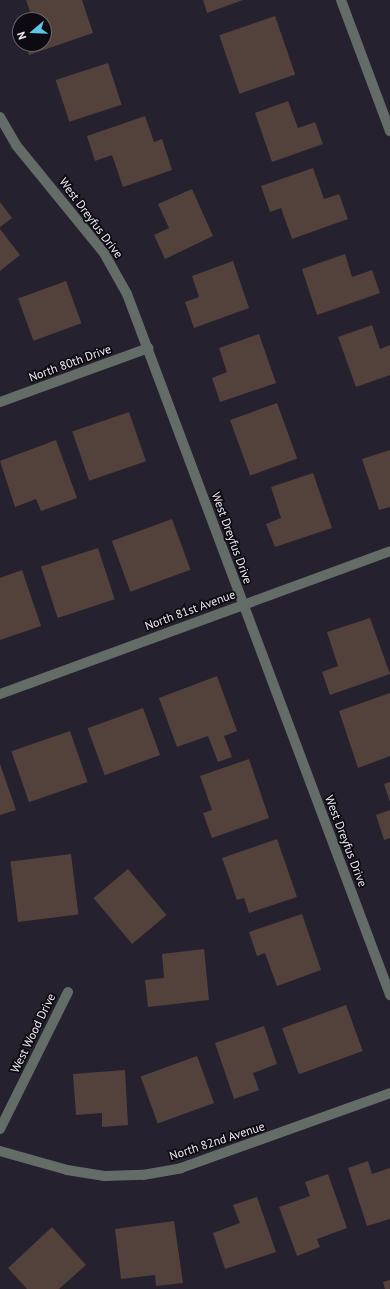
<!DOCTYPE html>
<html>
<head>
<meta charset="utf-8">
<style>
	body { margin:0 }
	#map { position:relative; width:390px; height:1289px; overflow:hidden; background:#25212e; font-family:"PT Sans",sans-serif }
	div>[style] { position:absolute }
	.building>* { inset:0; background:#53423c; transform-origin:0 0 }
	.minor>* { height:10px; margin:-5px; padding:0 5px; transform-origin:5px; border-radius:5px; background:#646c68 }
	span { translate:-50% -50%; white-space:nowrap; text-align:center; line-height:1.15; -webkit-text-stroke:3.5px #0d0b11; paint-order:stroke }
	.street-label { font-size:12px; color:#edeaf4 }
	.north { position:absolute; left:12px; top:12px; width:40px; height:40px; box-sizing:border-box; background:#0d0b11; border:1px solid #67646c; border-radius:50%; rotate:251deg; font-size:11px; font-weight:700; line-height:16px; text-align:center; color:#edeaf4 }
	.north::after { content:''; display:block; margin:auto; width:14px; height:18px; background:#5cc7e7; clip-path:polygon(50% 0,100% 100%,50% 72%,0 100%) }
</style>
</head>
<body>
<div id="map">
	<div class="building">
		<div style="clip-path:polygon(26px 0,82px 0,93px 33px,29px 55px,26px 44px,44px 44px,44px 20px,33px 20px)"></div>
		<div style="clip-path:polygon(203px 0,243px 0,207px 13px)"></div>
		<div style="left:275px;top:16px;width:62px;height:59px;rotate:71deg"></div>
		<div style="left:108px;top:63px;width:44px;height:55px;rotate:72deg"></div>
		<div style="clip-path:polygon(288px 101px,298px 128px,315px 122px,323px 144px,272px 162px,255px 113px)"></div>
		<div style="clip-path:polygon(145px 116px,154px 142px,162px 139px,172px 170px,123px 187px,112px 155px,95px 161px,87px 136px)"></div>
		<div style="clip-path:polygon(313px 168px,324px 199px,339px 194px,348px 219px,292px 239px,281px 208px,270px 212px,261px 186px)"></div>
		<div style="clip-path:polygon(192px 189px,213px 236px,165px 259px,154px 235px,169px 228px,158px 204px)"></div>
		<div style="clip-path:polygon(0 202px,12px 218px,0 227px)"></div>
		<div style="clip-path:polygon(0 229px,20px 255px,0 271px)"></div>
		<div style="clip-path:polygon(345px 254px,352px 277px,372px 270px,380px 293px,317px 315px,302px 269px)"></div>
		<div style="clip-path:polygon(233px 261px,249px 308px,194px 328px,185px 302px,199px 297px,192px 276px)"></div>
		<div style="left:66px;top:281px;width:45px;height:51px;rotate:70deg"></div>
		<div style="clip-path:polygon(372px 325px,380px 349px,390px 345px,390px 375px,356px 387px,338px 337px)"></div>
		<div style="clip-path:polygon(259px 334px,276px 383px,220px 402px,212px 378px,227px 372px,219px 348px)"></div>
		<div style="left:277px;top:403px;width:59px;height:50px;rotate:70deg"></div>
		<div style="left:129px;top:412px;width:52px;height:60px;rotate:71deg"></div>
		<div style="clip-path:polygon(56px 440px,77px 498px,41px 511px,36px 499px,15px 507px,0 461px)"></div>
		<div style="clip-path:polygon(390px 450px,390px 507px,379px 510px,362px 459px)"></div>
		<div style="clip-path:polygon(313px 473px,332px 528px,275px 547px,266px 524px,281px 518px,271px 487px)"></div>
		<div style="left:172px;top:519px;width:54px;height:64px;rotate:70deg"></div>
		<div style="left:98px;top:548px;width:54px;height:60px;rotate:72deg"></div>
		<div style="clip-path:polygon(22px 570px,41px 626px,0 640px,0 578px)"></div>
		<div style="clip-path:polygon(370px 618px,390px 674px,330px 695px,322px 672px,338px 666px,327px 632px)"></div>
		<div style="clip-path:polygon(217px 676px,237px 731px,224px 736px,232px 757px,218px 762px,208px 736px,177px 747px,159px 698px)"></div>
		<div style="clip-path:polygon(390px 693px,390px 756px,358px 768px,339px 711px)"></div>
		<div style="left:143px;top:708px;width:50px;height:59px;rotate:70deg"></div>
		<div style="left:70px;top:731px;width:54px;height:62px;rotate:71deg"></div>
		<div style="clip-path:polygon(249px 759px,269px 818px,212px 838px,203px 813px,212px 810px,200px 776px)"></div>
		<div style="clip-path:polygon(0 764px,16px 810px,0 815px)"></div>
		<div style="clip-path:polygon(390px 782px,390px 802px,384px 784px)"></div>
		<div style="clip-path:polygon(390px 810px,390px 838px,384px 840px,376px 815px)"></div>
		<div style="clip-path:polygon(277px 839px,297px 897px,249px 913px,244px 898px,237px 900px,222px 858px)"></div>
		<div style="left:71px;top:854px;width:61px;height:61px;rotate:83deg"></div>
		<div style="left:128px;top:869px;width:60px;height:45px;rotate:50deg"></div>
		<div style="clip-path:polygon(302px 914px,321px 970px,277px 986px,265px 953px,257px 956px,249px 932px)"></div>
		<div style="clip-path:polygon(204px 949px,209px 1000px,148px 1007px,145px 980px,164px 978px,162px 954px)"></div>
		<div style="left:346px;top:1005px;width:49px;height:68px;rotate:70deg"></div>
		<div style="clip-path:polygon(264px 1026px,277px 1064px,253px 1073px,259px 1090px,234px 1099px,215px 1043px)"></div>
		<div style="left:197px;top:1056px;width:50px;height:60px;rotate:70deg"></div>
		<div style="clip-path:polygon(125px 1070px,128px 1125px,102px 1127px,102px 1113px,76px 1115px,73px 1074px)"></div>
		<div style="clip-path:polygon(368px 1161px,372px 1174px,390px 1168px,390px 1219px,367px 1226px,348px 1168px)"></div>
		<div style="clip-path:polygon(328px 1174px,347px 1228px,317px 1239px,320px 1247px,297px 1256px,279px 1207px,310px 1196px,305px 1182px)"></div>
		<div style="clip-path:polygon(257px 1197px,276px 1252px,225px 1269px,213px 1233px,240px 1223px,233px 1205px)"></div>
		<div style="clip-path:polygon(174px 1221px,183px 1283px,156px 1286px,155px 1275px,121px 1279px,115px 1229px)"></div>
		<div style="clip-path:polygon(52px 1227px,86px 1265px,59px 1289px,27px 1289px,8px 1268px)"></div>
		<div style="clip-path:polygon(390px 1280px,390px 1289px,385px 1289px,383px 1282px)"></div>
	</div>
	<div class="minor">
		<div style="left:341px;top:0;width:140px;rotate:69.5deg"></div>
		<div style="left:0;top:117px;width:32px;rotate:60deg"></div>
		<div style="left:16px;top:145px;width:139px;rotate:50.8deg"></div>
		<div style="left:104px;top:253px;width:47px;rotate:60.7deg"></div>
		<div style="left:127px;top:294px;width:749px;rotate:69.43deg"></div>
		<div style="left:0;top:402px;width:158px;rotate:-20deg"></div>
		<div style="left:0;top:694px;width:415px;rotate:-20.1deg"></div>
		<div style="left:0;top:1129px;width:153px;rotate:-63.6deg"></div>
		<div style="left:0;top:1151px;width:70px;rotate:15.8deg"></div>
		<div style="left:67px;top:1170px;width:38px;rotate:9deg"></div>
		<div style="left:105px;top:1176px;width:38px;rotate:-2deg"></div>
		<div style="left:143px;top:1175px;width:39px;rotate:-10deg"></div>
		<div style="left:181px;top:1168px;width:222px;rotate:-19.7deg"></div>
	</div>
	<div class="street-label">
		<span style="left:91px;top:218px;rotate:53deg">West Dreyfus Drive</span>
		<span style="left:70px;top:363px;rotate:-20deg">North 80th Drive</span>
		<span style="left:232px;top:538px;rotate:70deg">West Dreyfus Drive</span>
		<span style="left:190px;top:610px;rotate:-20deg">North 81st Avenue</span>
		<span style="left:346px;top:841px;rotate:69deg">West Dreyfus Drive</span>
		<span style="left:33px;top:1033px;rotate:-64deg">West Wood Drive</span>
		<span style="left:217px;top:1141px;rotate:-18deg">North 82nd Avenue</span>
	</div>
	<div class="north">N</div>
</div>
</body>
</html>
